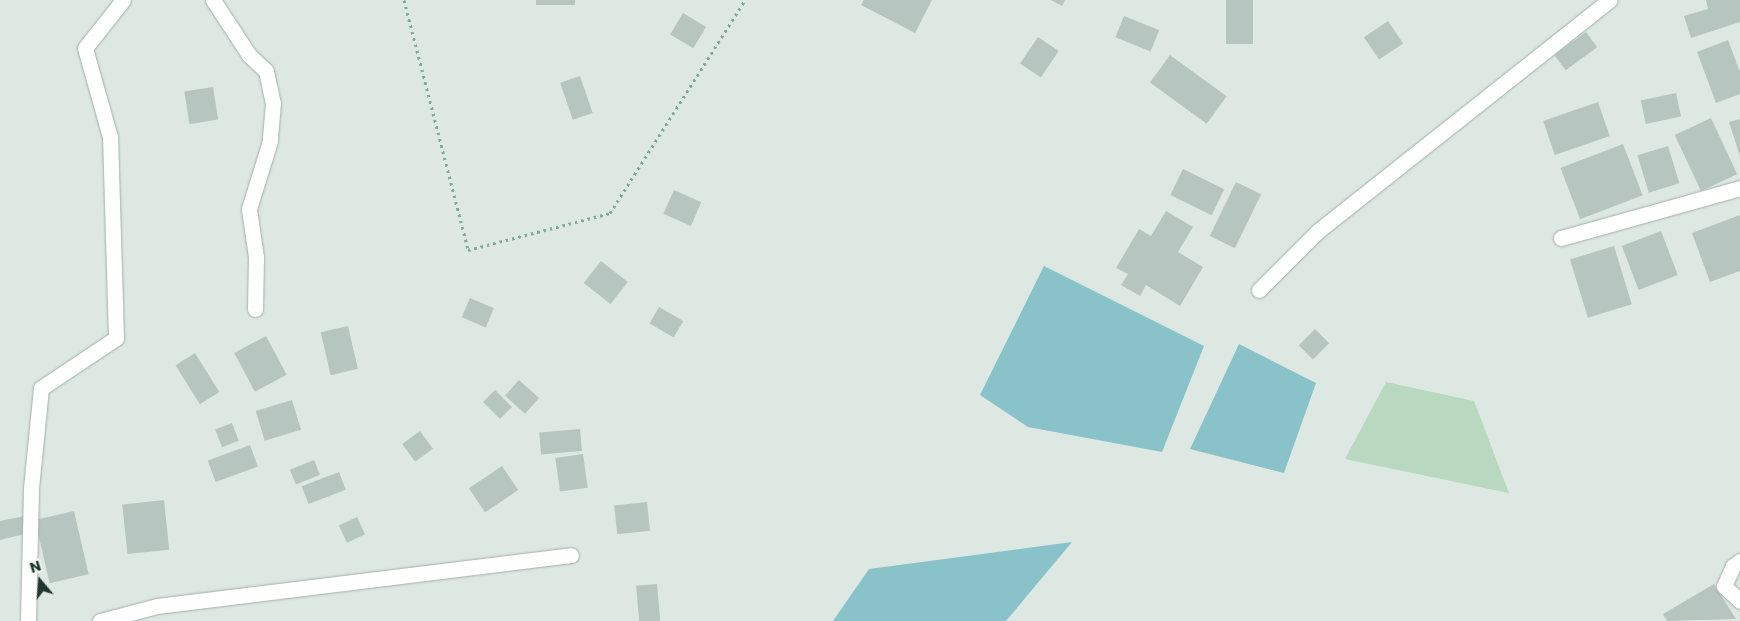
<!DOCTYPE html>
<html>
<head>
<meta charset="utf-8">
<style>
	body { margin:0 }
	#map { position:relative; width:1740px; height:621px; overflow:hidden; background:#dee8e3; font-family:Poppins,sans-serif }
	div>[style] { position:absolute }
	.green>* { inset:0; background:#b8d8c0 }
	.water>* { inset:0; background:#89c2c9 }
	.building>* { inset:0; background:#b6c5bf; transform-origin:0 0 }
	.path>* { height:3px; margin-top:-1.5px; transform-origin:0; background:repeating-linear-gradient(90deg,#81a99b 0 2.5px,transparent 0 6.5px) }
	.roads { filter:drop-shadow(0 0 1px #a2afaa) drop-shadow(0 0 1px #a2afaa) }
	.minor>* { height:15px; margin:-7.5px; padding:0 7.5px; transform-origin:7.5px; border-radius:7.5px; background:#fff }
	span { translate:-50% -50%; white-space:nowrap; text-align:center; line-height:1.15; -webkit-text-stroke:4px #eef5f1; paint-order:stroke }
	.north { position:absolute; left:15px; top:556px; width:50px; height:50px; -webkit-text-stroke:4px #eef5f1; paint-order:stroke; rotate:342deg; font-size:14px; font-weight:700; line-height:20px; text-align:center; color:#213630 }
	.north::after { content:''; display:block; margin:auto; width:18px; height:22px; background:#213630; clip-path:polygon(50% 0,100% 100%,50% 72%,0 100%) }
</style>
</head>
<body>
<div id="map">
	<div class="green">
		<div style="clip-path:polygon(1386px 382px,1474px 401px,1509px 493px,1345px 459px)"></div>
	</div>
	<div class="water">
		<div style="clip-path:polygon(1044px 266px,1204px 346px,1162px 452px,1028px 427px,980px 395px)"></div>
		<div style="clip-path:polygon(1239px 344px,1316px 383px,1284px 473px,1190px 449px)"></div>
		<div style="clip-path:polygon(1072px 542px,1006px 621px,833px 621px,869px 569px)"></div>
	</div>
	<div class="building">
		<div style="left:536px;top:0;width:39px;height:5px"></div>
		<div style="clip-path:polygon(864px 0,932px 0,915px 33px,861px 5px)"></div>
		<div style="clip-path:polygon(1051px 0,1065px 0,1062px 6px)"></div>
		<div style="left:1226px;top:0;width:27px;height:44px"></div>
		<div style="clip-path:polygon(1706px 0,1740px 0,1740px 22px,1691px 38px,1684px 16px,1708px 9px)"></div>
		<div style="left:683px;top:13px;width:27px;height:25px;rotate:31deg"></div>
		<div style="left:1124px;top:16px;width:38px;height:23px;rotate:22deg"></div>
		<div style="left:1388px;top:21px;width:27px;height:29px;rotate:56deg"></div>
		<div style="left:1586px;top:32px;width:19px;height:39px;rotate:54deg"></div>
		<div style="left:1038px;top:37px;width:25px;height:32px;rotate:34deg"></div>
		<div style="clip-path:polygon(1728px 40px,1740px 72px,1740px 94px,1716px 103px,1697px 52px)"></div>
		<div style="left:1170px;top:55px;width:70px;height:34px;rotate:36deg"></div>
		<div style="left:580px;top:76px;width:39px;height:21px;rotate:71deg"></div>
		<div style="left:213px;top:87px;width:33px;height:29px;rotate:81deg"></div>
		<div style="left:1676px;top:93px;width:24px;height:36px;rotate:78deg"></div>
		<div style="left:1598px;top:102px;width:36px;height:58px;rotate:71deg"></div>
		<div style="left:1711px;top:118px;width:62px;height:40px;rotate:65deg"></div>
		<div style="clip-path:polygon(1740px 119px,1740px 156px,1729px 122px)"></div>
		<div style="left:1623px;top:144px;width:55px;height:67px;rotate:69deg"></div>
		<div style="left:1668px;top:146px;width:39px;height:32px;rotate:73deg"></div>
		<div style="left:1183px;top:169px;width:46px;height:29px;rotate:26deg"></div>
		<div style="left:1236px;top:182px;width:28px;height:60px;rotate:26deg"></div>
		<div style="left:674px;top:190px;width:30px;height:26px;rotate:24deg"></div>
		<div style="clip-path:polygon(1166px 211px,1193px 227px,1178px 252px,1203px 267px,1180px 306px,1146px 285px,1140px 296px,1121px 285px,1128px 274px,1116px 268px,1139px 229px,1151px 236px)"></div>
		<div style="clip-path:polygon(1740px 215px,1740px 271px,1710px 282px,1692px 233px)"></div>
		<div style="left:1661px;top:231px;width:47px;height:42px;rotate:69deg"></div>
		<div style="left:1614px;top:246px;width:61px;height:46px;rotate:73deg"></div>
		<div style="left:601px;top:261px;width:34px;height:28px;rotate:38deg"></div>
		<div style="left:470px;top:298px;width:26px;height:21px;rotate:23deg"></div>
		<div style="left:659px;top:307px;width:28px;height:19px;rotate:30deg"></div>
		<div style="left:348px;top:326px;width:44px;height:28px;rotate:77deg"></div>
		<div style="left:1315px;top:329px;width:20px;height:23px;rotate:45deg"></div>
		<div style="left:266px;top:336px;width:44px;height:36px;rotate:62deg"></div>
		<div style="left:195px;top:353px;width:46px;height:23px;rotate:58deg"></div>
		<div style="left:519px;top:380px;width:27px;height:21px;rotate:42deg"></div>
		<div style="left:495px;top:390px;width:24px;height:17px;rotate:45deg"></div>
		<div style="left:292px;top:400px;width:31px;height:38px;rotate:73deg"></div>
		<div style="left:232px;top:423px;width:19px;height:18px;rotate:69deg"></div>
		<div style="left:580px;top:429px;width:22px;height:41px;rotate:85deg"></div>
		<div style="left:420px;top:431px;width:22px;height:22px;rotate:54deg"></div>
		<div style="left:250px;top:445px;width:23px;height:45px;rotate:70deg"></div>
		<div style="left:583px;top:454px;width:34px;height:28px;rotate:82deg"></div>
		<div style="left:314px;top:460px;width:16px;height:26px;rotate:68deg"></div>
		<div style="left:502px;top:466px;width:29px;height:40px;rotate:56deg"></div>
		<div style="left:339px;top:472px;width:19px;height:40px;rotate:69deg"></div>
		<div style="left:164px;top:500px;width:50px;height:42px;rotate:84deg"></div>
		<div style="left:647px;top:502px;width:29px;height:33px;rotate:84deg"></div>
		<div style="left:74px;top:511px;width:65px;height:40px;rotate:77deg"></div>
		<div style="clip-path:polygon(25px 516px,29px 533px,0 540px,0 521px)"></div>
		<div style="left:357px;top:517px;width:19px;height:20px;rotate:65deg"></div>
		<div style="left:657px;top:584px;width:37px;height:21px;rotate:85deg"></div>
		<div style="clip-path:polygon(1714px 584px,1736px 619px,1667px 621px,1663px 614px)"></div>
	</div>
	<div class="path">
		<div style="left:404px;top:0;width:258px;rotate:75.6deg"></div>
		<div style="left:468px;top:250px;width:147px;rotate:-14.6deg"></div>
		<div style="left:610px;top:213px;width:252px;rotate:-57.6deg"></div>
	</div>
	<div class="roads">
		<div class="minor">
			<div style="left:213px;top:0;width:66px;rotate:56.8deg"></div>
			<div style="left:249px;top:55px;width:23px;rotate:43deg"></div>
			<div style="left:266px;top:71px;width:33px;rotate:78deg"></div>
			<div style="left:273px;top:103px;width:38px;rotate:95deg"></div>
			<div style="left:270px;top:141px;width:71px;rotate:107.2deg"></div>
			<div style="left:249px;top:209px;width:49px;rotate:81.7deg"></div>
			<div style="left:256px;top:257px;width:52px;rotate:91.1deg"></div>
			<div style="left:1561px;top:238px;width:186px;rotate:-15.6deg"></div>
			<div style="left:1259px;top:290px;width:83px;rotate:-45deg"></div>
			<div style="left:1318px;top:231px;width:372px;rotate:-38.4deg"></div>
			<div style="left:1740px;top:561px;width:9px;rotate:144deg"></div>
			<div style="left:1733px;top:566px;width:22px;rotate:114deg"></div>
			<div style="left:1724px;top:586px;width:22px;rotate:43deg"></div>
			<div style="left:28px;top:621px;width:133px;rotate:-88.7deg"></div>
			<div style="left:31px;top:488px;width:100px;rotate:-84.3deg"></div>
			<div style="left:41px;top:388px;width:90px;rotate:-33.7deg"></div>
			<div style="left:116px;top:338px;width:201px;rotate:-91.7deg"></div>
			<div style="left:110px;top:137px;width:92px;rotate:-105.7deg"></div>
			<div style="left:85px;top:48px;width:61px;rotate:-51.6deg"></div>
			<div style="left:100px;top:621px;width:59px;rotate:-14.7deg"></div>
			<div style="left:157px;top:606px;width:417px;rotate:-7deg"></div>
		</div>
	</div>
	<div class="north">N</div>
</div>
</body>
</html>
